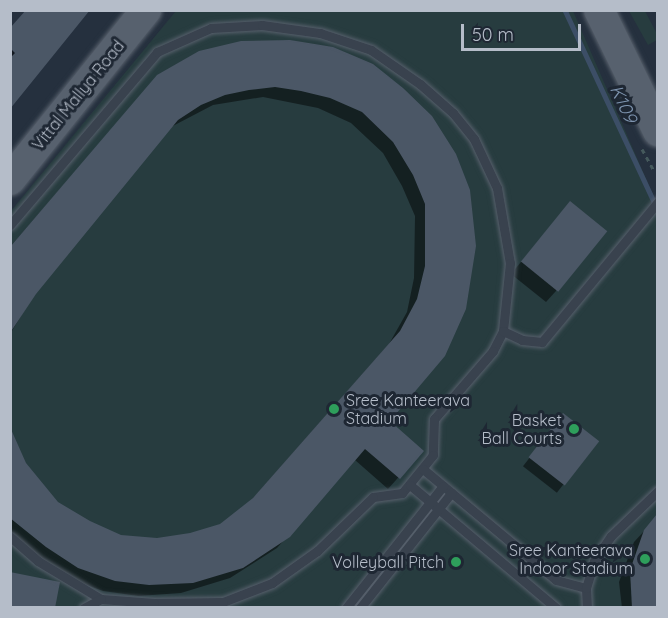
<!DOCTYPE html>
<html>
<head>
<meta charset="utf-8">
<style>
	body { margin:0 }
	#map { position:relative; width:668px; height:618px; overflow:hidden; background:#25303e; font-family:Quicksand,sans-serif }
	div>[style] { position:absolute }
	.green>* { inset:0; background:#273c3f }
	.shadow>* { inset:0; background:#0007; transform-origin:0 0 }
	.stream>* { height:4.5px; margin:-2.25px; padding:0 2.25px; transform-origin:2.25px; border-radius:2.25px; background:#3c4e66 }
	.building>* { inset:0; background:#4b5766; transform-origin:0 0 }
	.path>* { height:3px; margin-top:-1.5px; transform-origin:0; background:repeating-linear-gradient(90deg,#45595c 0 4.5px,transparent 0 9px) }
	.roads { filter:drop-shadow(0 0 2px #57606c) drop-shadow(0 0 2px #57606c) }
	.lane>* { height:9px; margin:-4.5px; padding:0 4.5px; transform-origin:4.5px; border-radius:4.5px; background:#39424e }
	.primary>* { height:30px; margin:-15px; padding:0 15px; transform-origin:15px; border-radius:15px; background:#57616e }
	.dots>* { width:16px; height:16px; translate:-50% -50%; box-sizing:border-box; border:3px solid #1e2733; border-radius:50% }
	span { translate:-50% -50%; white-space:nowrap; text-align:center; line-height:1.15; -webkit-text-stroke:6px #1e2733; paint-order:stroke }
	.street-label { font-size:16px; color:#b5bdc9 }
	.poi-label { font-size:16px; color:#b5bdc9 }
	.left { translate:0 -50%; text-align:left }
	.right { translate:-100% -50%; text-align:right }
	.water-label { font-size:18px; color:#7e94af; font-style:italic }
	.frame { position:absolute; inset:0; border:12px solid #b5bdc9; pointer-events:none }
	.scale { position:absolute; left:461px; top:24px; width:120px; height:27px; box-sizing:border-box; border:3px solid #b5bdc9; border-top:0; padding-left:8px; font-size:18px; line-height:21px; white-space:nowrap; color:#b5bdc9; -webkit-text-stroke:4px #1e2733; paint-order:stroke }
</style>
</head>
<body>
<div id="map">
	<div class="green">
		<div style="clip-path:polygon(176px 11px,573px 11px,657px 204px,657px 607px,11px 608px,11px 211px)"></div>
		<div style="clip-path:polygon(629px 11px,645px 11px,657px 34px,657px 40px,648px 45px)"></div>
	</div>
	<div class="shadow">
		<div style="clip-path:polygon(27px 10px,10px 107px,10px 29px)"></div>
		<div style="clip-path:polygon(241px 43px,455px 155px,388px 421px,422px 451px,388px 489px,355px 460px,277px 548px,230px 578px,181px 593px,138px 596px,103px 591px,67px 578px,10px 538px,10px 429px,24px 464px,57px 503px,90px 523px,120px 536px,157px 539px,191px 535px,220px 525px,249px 503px,389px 344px,407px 312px,414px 278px,415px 216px,402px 186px,383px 153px,351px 123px,318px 108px,263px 97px,213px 105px,169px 128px,35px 293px,10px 334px,10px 247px,158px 76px)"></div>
		<div style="clip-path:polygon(570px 203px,556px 291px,546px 302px,511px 274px)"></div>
		<div style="left:563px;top:415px;width:43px;height:65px;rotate:38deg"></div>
		<div style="clip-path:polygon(658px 516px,658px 608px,622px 608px,619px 582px,634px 542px)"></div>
	</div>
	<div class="stream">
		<div style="left:565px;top:10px;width:214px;rotate:65.1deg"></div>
	</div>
	<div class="building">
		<div style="clip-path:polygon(26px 10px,90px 10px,10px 109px,10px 58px,15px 53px,10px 48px,10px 28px)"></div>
		<div style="clip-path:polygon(290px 40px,333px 47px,373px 64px,403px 88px,432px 116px,456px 154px,470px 190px,476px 246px,466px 309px,445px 356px,390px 421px,424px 451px,400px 479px,365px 449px,290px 537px,243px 568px,193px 583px,149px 585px,115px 581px,78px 568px,46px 547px,10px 518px,10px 427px,26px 463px,58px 502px,90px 521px,121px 535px,157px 538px,190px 533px,220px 524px,253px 498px,400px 331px,417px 299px,425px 266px,425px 204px,413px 175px,393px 142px,362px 112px,330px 98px,301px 91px,275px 87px,249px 90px,225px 95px,201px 105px,178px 120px,36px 294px,10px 333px,10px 247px,157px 75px,199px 51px,241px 41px)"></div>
		<div style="left:570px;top:201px;width:48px;height:78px;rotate:39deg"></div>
		<div style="left:563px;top:413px;width:46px;height:56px;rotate:38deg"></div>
		<div style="clip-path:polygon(657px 514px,657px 608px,632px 608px,630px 570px,644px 530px)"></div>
		<div style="clip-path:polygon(10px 572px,60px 582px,55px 608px,10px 608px)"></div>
	</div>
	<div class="path">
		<div style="left:642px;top:149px;width:25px;rotate:61deg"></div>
	</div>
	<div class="roads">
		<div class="lane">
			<div style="left:10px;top:225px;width:227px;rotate:-49.6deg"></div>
			<div style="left:157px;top:52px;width:59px;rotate:-24deg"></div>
			<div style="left:211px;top:28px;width:51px;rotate:-3.4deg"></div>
			<div style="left:262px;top:25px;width:59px;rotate:7.9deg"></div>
			<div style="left:320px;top:33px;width:54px;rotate:18.4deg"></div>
			<div style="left:371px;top:50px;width:60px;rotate:34.8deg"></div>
			<div style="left:420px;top:84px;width:44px;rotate:41.3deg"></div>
			<div style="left:453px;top:113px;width:33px;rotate:51deg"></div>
			<div style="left:474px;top:139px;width:54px;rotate:64.9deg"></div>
			<div style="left:497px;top:188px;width:76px;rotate:80.2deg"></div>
			<div style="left:510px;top:263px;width:68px;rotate:95.9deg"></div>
			<div style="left:503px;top:331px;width:22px;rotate:117deg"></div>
			<div style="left:493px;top:351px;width:90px;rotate:130.9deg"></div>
			<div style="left:434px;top:419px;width:36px;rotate:92deg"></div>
			<div style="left:433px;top:455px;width:49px;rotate:129.2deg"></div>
			<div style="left:402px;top:493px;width:29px;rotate:172deg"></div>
			<div style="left:373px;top:497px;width:78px;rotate:136deg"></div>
			<div style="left:317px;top:551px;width:55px;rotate:144.6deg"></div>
			<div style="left:272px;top:583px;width:53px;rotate:158.8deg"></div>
			<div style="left:223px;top:602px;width:69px;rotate:179.2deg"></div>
			<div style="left:154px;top:603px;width:53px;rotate:-175.7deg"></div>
			<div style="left:101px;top:599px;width:74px;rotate:-148.9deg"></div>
			<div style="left:38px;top:561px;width:37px;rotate:-139deg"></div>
			<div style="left:503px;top:331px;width:21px;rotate:25deg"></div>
			<div style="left:522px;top:340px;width:20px;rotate:6deg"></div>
			<div style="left:542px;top:342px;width:182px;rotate:-50.4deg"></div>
			<div style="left:423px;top:469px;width:173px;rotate:39.8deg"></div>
			<div style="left:556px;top:580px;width:31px;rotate:15deg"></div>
			<div style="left:410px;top:485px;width:191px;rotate:40.1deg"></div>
			<div style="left:84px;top:608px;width:19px;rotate:-28deg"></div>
			<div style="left:346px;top:608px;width:156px;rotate:-51.5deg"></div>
			<div style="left:360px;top:608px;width:147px;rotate:-51.6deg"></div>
			<div style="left:587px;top:608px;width:20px;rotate:-93deg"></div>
			<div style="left:586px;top:588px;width:28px;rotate:-73deg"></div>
			<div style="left:594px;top:561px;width:30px;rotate:-56deg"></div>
			<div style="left:611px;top:536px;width:65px;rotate:-43.8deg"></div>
		</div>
		<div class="primary">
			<div style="left:599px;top:10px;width:135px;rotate:64deg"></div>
			<div style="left:10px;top:180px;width:218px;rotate:-51.3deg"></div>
		</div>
	</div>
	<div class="dots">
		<div style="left:334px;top:409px;background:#2e9e5b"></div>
		<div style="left:574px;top:429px;background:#2e9e5b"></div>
		<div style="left:645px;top:559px;background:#2e9e5b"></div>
		<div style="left:456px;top:562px;background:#2e9e5b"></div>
	</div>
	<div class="street-label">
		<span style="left:78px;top:95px;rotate:-51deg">Vittal Mallya Road</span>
	</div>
	<div class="poi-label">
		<span class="left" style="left:346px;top:409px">Sree Kanteerava<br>Stadium</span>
		<span class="right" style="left:562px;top:429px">Basket<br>Ball Courts</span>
		<span class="right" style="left:633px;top:559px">Sree Kanteerava<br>Indoor Stadium</span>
		<span class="right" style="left:444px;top:562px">Volleyball Pitch</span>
	</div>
	<div class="water-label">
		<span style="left:623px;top:104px;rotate:65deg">K109</span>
	</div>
	<div class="frame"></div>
	<div class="scale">50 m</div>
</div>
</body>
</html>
